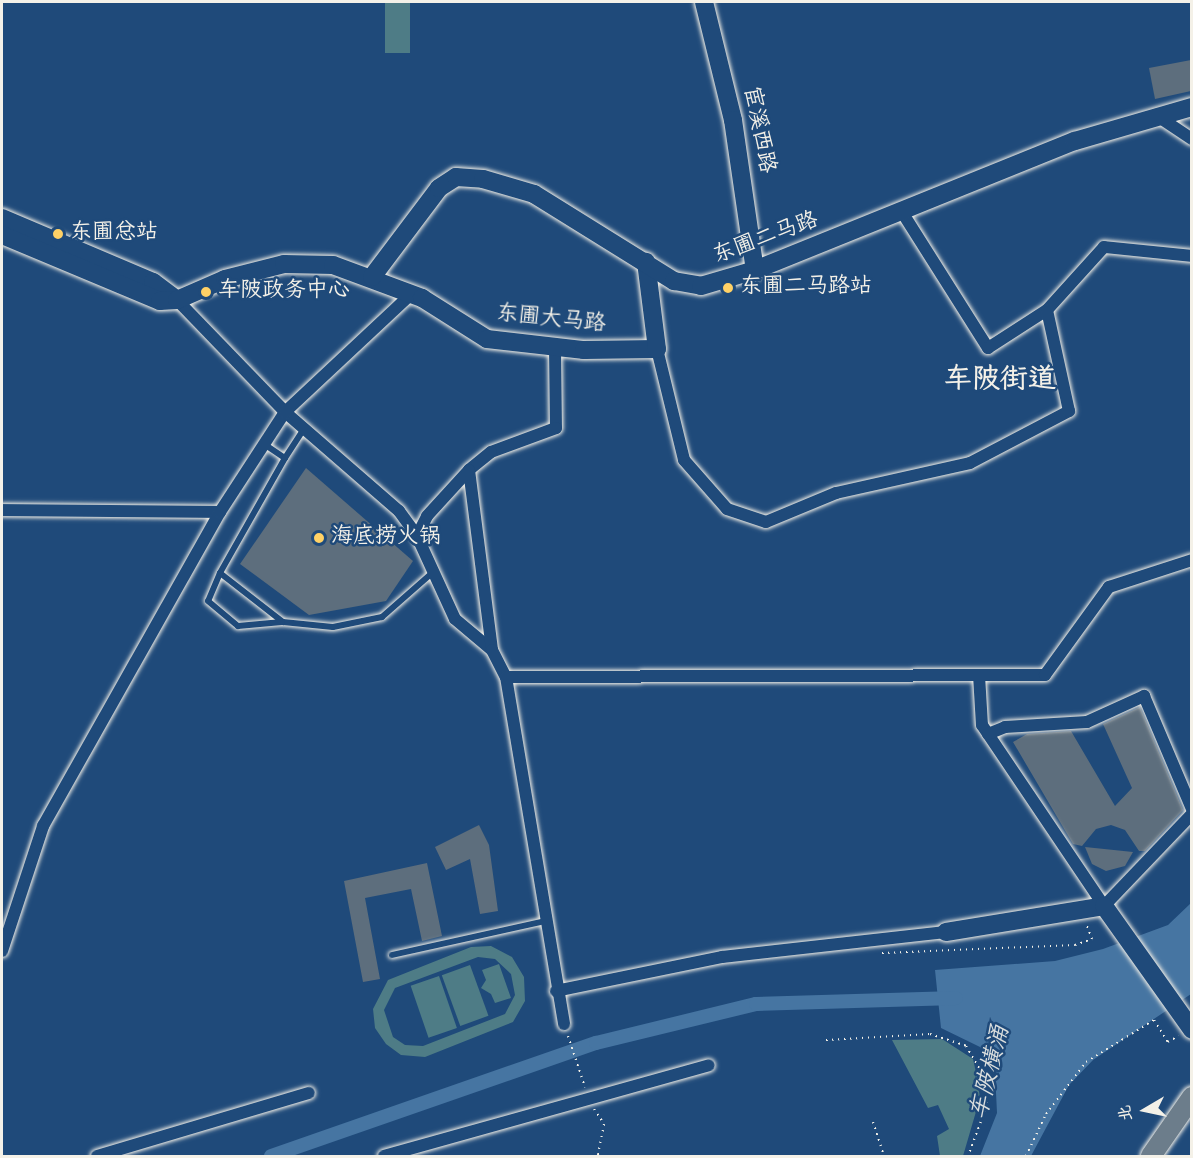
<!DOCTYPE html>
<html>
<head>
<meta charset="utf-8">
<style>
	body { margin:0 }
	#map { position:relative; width:1193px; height:1158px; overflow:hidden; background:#1f4a7a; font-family:Dekko,"LXGW WenKai TC",sans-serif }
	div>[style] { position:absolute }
	.green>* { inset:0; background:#4e7c86; transform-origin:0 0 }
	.water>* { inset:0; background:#4675a2 }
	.canal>* { height:14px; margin:-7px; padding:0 7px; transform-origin:7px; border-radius:7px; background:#4675a2 }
	.building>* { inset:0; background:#5d6e7d }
	.path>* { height:2px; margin-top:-1px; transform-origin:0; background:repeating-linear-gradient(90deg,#f4f1e8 0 1.5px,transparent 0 6px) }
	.roads { filter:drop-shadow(0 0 2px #f4f1e8) drop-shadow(0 0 2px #f4f1e8) }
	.lane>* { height:6px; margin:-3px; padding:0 3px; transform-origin:3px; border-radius:3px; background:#1f4a7a }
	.street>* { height:12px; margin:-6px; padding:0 6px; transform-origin:6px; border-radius:6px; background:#1f4a7a }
	.secondary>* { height:18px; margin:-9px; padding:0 9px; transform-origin:9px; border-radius:9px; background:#1f4a7a }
	.primary>* { height:20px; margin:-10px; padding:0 10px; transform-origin:10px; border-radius:10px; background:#6c7d8b }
	.dots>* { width:16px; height:16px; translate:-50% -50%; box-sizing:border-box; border:3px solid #1f4a7a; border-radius:50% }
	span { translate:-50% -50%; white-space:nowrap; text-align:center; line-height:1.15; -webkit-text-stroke:5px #1f4a7a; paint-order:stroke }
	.street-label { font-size:22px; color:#f4f1e8 }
	.poi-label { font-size:22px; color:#f4f1e8 }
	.left { translate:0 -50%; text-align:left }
	.water-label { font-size:24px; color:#dadede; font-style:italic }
	.district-label { font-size:28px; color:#f4f1e8; font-weight:700 }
	.frame { position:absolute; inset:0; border:3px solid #f4f1e8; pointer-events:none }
	.north { position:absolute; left:1115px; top:1080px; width:60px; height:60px; -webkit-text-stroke:4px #1f4a7a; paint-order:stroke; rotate:261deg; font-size:16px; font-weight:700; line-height:24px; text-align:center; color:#f4f1e8 }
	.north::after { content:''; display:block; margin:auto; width:21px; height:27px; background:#f4f1e8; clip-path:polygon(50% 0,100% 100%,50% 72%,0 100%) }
</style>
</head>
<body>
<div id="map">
	<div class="green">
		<div style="left:385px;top:2px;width:25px;height:51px"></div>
		<div style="clip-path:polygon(evenodd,491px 946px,512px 957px,524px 977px,525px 1001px,513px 1022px,425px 1057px,401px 1055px,386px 1044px,375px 1028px,373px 1009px,388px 980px,471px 947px,491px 946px,478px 957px,495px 959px,511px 974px,515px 995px,505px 1014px,423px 1046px,405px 1045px,393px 1037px,384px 1010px,395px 988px,478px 957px)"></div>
		<div style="clip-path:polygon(499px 964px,511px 998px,495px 1003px,491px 994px,481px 988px,486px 980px,482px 970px)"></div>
		<div style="left:470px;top:965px;width:54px;height:30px;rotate:70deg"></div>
		<div style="left:439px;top:976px;width:55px;height:30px;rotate:71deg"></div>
		<div style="clip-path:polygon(942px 1039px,973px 1059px,977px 1077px,980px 1098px,963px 1156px,940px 1156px,937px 1136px,949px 1129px,938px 1105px,928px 1108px,892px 1040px)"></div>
	</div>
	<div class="water">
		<div style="clip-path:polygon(1191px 903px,1191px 994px,1093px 1060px,1069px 1085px,1031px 1156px,980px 1156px,997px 1113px,995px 1072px,980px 1047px,941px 1028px,935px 970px,1055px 961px,1103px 949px,1168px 925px)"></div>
	</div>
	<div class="canal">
		<div style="left:271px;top:1156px;width:344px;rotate:-19.2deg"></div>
		<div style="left:596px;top:1043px;width:165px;rotate:-13.7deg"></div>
		<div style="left:756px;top:1004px;width:200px;rotate:-1.7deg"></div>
	</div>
	<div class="building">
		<div style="clip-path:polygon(1191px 60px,1191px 91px,1155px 99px,1149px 68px)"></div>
		<div style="clip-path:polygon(306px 468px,413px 561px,386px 601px,309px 615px,240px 564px)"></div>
		<div style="clip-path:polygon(1140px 707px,1183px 810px,1145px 851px,1139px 851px,1125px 830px,1111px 825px,1096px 829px,1082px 846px,1073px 844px,1013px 742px,1027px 734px,1071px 731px,1115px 806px,1132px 788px,1103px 724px)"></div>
		<div style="clip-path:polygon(479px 825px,489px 845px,498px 911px,480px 914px,470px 859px,446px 870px,435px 847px)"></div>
		<div style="clip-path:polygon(1085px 847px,1133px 852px,1125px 866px,1106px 871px,1092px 864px)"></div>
		<div style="clip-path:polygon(427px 863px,442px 936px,422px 941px,411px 889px,365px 898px,380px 979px,363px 982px,344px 881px)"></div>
	</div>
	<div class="path">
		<div style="left:882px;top:953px;width:193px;rotate:-2.4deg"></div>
		<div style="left:1075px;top:945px;width:18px;rotate:-19deg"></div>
		<div style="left:1092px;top:939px;width:17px;rotate:-111deg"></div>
		<div style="left:568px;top:1036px;width:54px;rotate:71.6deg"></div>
		<div style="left:826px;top:1040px;width:104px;rotate:-3.3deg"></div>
		<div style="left:930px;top:1034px;width:38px;rotate:18deg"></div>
		<div style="left:966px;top:1046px;width:37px;rotate:59deg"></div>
		<div style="left:985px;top:1078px;width:27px;rotate:86deg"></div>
		<div style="left:987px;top:1105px;width:54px;rotate:110.4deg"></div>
		<div style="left:594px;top:1109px;width:18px;rotate:56deg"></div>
		<div style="left:604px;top:1124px;width:33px;rotate:101deg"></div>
		<div style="left:873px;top:1122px;width:36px;rotate:72deg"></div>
		<div style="left:1026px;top:1156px;width:47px;rotate:-64.5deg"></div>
		<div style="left:1046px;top:1114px;width:66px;rotate:-52.4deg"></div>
		<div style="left:1086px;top:1062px;width:80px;rotate:-31.7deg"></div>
		<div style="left:1154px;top:1020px;width:26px;rotate:58deg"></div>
		<div style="left:1168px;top:1042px;width:12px;rotate:-31deg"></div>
	</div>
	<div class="roads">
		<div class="lane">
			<div style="left:264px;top:444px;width:25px;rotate:34deg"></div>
			<div style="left:285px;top:458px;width:132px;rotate:119.5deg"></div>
			<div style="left:220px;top:573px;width:80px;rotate:37.9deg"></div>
			<div style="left:283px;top:622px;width:50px;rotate:5.7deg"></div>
			<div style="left:333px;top:627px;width:50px;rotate:-11.5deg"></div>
			<div style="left:382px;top:617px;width:67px;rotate:-41.3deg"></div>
			<div style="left:285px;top:458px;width:35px;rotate:-57deg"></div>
			<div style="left:220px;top:573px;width:30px;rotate:113deg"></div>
			<div style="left:208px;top:601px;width:39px;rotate:40deg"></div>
			<div style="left:238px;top:626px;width:44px;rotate:-5.2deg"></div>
			<div style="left:392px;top:955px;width:157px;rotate:-12.5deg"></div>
		</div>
		<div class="street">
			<div style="left:1156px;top:115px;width:43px;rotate:33.7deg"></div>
			<div style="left:902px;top:212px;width:161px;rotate:57.7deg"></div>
			<div style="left:988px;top:348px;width:70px;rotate:-32.8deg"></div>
			<div style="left:1047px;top:310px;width:85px;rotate:-47.9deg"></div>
			<div style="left:1104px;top:247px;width:88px;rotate:5.8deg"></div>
			<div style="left:177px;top:300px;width:156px;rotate:46deg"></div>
			<div style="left:285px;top:412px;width:151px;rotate:41deg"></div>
			<div style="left:399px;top:511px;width:31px;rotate:54deg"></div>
			<div style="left:417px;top:536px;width:91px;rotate:65.4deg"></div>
			<div style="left:455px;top:619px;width:48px;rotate:40deg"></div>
			<div style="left:555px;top:348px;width:80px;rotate:89.3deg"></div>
			<div style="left:556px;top:428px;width:69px;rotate:159.7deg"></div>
			<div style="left:491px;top:452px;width:28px;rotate:141deg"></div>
			<div style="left:469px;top:470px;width:181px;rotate:82.7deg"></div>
			<div style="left:492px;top:650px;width:30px;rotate:63deg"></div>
			<div style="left:506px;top:677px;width:352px;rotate:80.5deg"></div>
			<div style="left:657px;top:349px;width:114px;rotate:76.3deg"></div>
			<div style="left:684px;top:460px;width:65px;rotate:48.7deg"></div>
			<div style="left:727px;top:509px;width:41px;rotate:18.4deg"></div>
			<div style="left:766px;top:522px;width:76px;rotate:-22.5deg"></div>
			<div style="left:836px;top:493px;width:137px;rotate:-12.6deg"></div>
			<div style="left:970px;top:463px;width:112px;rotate:-27.7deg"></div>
			<div style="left:1069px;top:411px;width:103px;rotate:-102.3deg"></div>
			<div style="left:2px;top:510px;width:218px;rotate:0.5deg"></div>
			<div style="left:417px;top:536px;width:22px;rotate:-63deg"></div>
			<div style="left:427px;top:516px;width:62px;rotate:-47.6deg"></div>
			<div style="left:979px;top:675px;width:50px;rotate:86.6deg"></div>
			<div style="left:982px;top:725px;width:218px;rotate:56deg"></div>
			<div style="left:1104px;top:906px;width:127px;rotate:-46.3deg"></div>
			<div style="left:506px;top:677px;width:539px;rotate:-0.21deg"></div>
			<div style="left:1045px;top:675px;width:109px;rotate:-54deg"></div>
			<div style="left:1109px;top:587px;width:87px;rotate:-18deg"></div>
			<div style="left:988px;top:734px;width:18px;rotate:-22deg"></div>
			<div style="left:1005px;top:727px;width:82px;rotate:-3.5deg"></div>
			<div style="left:1087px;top:722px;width:63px;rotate:-24.5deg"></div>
			<div style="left:1144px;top:696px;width:123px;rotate:67deg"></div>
			<div style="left:2px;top:951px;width:132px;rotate:-71.8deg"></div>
			<div style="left:43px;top:826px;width:360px;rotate:-60.6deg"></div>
			<div style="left:220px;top:512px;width:119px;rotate:-57deg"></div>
			<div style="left:285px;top:412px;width:174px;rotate:-43.1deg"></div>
			<div style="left:556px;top:991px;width:169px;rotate:-11.6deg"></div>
			<div style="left:722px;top:957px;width:225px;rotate:-6.4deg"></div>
			<div style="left:97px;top:1156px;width:221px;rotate:-16.6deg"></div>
			<div style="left:384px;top:1156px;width:337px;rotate:-15.6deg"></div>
		</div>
		<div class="secondary">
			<div style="left:704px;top:2px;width:122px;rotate:76.2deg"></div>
			<div style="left:733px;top:120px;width:152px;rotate:81.7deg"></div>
			<div style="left:2px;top:218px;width:164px;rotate:23deg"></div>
			<div style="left:153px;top:282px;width:30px;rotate:37deg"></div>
			<div style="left:2px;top:235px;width:171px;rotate:22.7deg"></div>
			<div style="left:160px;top:301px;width:17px;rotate:-3deg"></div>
			<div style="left:177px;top:300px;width:52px;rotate:-23.6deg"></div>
			<div style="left:225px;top:279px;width:61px;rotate:-14.3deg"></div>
			<div style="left:284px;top:264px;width:49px;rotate:1.2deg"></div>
			<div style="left:333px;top:265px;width:95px;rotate:20.3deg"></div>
			<div style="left:422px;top:298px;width:77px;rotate:32.2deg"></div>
			<div style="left:487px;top:339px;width:98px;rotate:6.5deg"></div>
			<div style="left:584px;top:350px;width:73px;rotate:-0.8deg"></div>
			<div style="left:657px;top:349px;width:88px;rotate:-97.2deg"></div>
			<div style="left:372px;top:277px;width:111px;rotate:-53deg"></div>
			<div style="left:439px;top:188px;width:20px;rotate:-33deg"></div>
			<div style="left:456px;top:177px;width:27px;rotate:4deg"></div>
			<div style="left:483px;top:179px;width:53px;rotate:16.4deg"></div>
			<div style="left:534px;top:194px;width:165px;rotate:31.9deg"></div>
			<div style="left:674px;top:281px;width:27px;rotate:10deg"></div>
			<div style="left:701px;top:286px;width:56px;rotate:-16.5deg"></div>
			<div style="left:755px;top:270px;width:345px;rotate:-22deg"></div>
			<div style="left:1075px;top:141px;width:122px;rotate:-16.2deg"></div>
			<div style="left:946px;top:932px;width:160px;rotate:-9.3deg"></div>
			<div style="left:1104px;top:906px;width:152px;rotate:54.6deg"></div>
		</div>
		<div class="primary">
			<div style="left:1151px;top:1156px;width:72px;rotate:-55.2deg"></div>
		</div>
	</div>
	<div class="dots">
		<div style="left:58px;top:234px;background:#ffd166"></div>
		<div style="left:728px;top:288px;background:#ffd166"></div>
		<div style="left:206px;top:292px;background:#ffd166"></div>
		<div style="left:319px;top:538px;background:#ffd166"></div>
	</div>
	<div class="street-label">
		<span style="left:758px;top:130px;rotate:79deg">宦溪西路</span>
		<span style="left:766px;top:239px;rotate:-20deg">东圃二马路</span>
		<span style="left:551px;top:320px;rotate:6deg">东圃大马路</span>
	</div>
	<div class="poi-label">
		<span class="left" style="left:70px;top:234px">东圃总站</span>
		<span class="left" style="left:740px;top:288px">东圃二马路站</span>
		<span class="left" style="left:218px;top:292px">车陂政务中心</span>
		<span class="left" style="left:331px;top:538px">海底捞火锅</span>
	</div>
	<div class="water-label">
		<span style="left:992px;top:1073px;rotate:-76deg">车陂横涌</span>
	</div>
	<div class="district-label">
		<span style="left:1000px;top:382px">车陂街道</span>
	</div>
	<div class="frame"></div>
	<div class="north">北</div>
</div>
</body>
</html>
